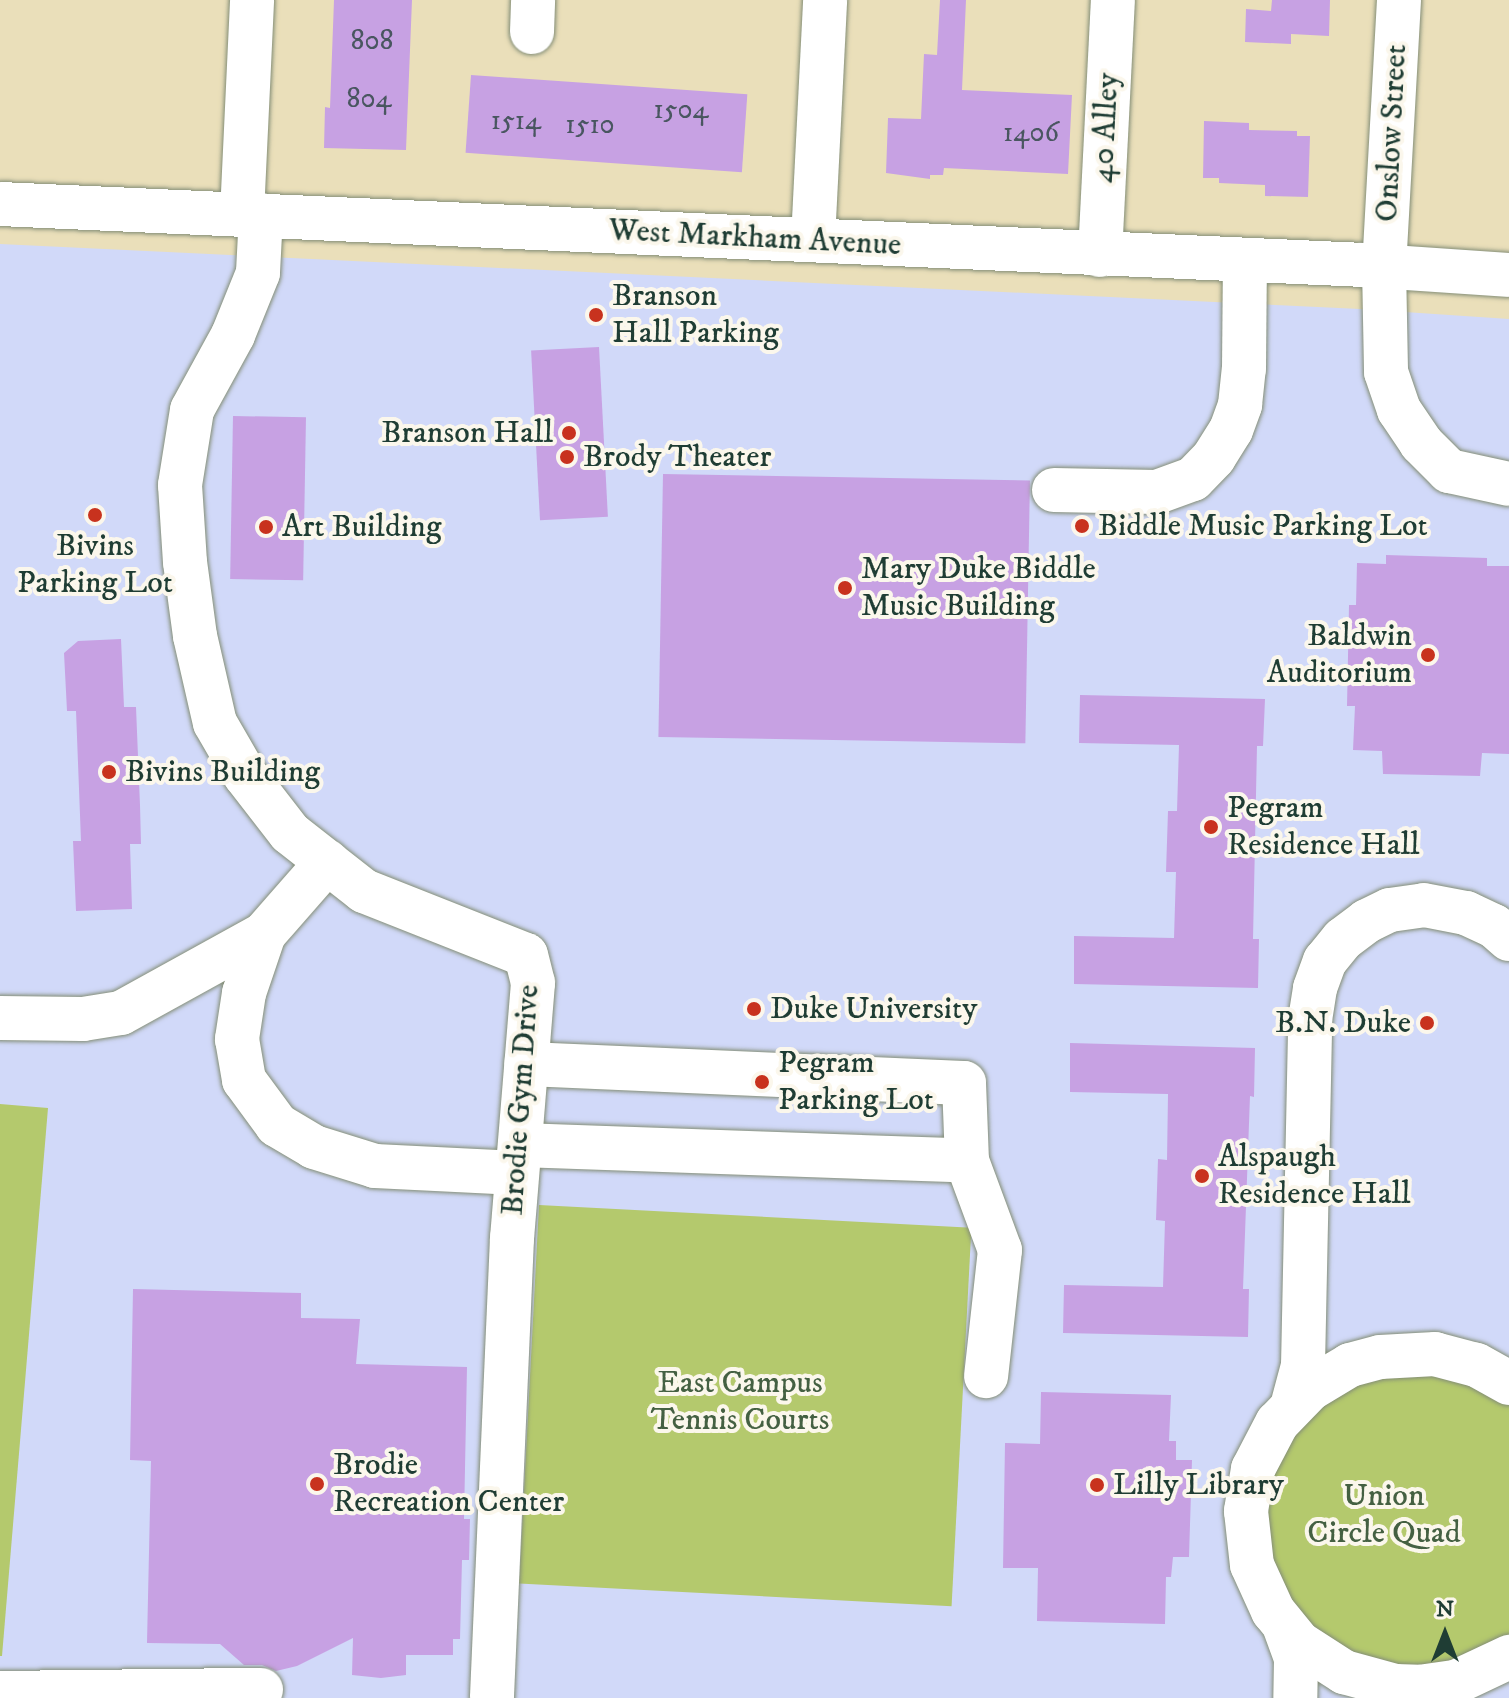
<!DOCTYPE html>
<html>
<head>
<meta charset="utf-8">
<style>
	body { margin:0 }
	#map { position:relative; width:1509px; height:1698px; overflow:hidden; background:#eadfba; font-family:"IM FELL DW Pica",serif }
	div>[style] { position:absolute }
	.built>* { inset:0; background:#d1d9f9 }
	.green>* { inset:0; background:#b4c96d; transform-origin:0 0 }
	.building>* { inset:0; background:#c7a1e3; transform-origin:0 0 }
	.roads { filter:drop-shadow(0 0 2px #848e77) drop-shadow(0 0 2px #848e77) }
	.minor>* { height:44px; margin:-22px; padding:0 22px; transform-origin:22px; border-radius:22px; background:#fff }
	.dots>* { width:22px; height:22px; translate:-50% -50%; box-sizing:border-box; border:4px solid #fbf7ec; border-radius:50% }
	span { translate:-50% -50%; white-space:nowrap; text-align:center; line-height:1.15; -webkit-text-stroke:8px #fbf7ec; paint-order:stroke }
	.number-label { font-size:28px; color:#495660 }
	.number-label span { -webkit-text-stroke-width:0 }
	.street-label { font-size:32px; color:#1f3d34 }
	.poi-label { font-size:32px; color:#1f3d34 }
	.left { translate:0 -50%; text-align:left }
	.right { translate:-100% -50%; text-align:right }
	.park-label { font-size:32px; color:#446042 }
	.north { position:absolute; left:1405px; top:1594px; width:80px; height:80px; -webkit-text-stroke:6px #fbf7ec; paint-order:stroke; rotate:0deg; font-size:22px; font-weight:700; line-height:32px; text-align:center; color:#1f3d34 }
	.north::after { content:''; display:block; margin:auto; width:28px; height:36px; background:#1f3d34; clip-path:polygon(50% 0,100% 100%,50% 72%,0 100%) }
</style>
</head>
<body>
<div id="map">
	<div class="built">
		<div style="clip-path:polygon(0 244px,1360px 309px,1509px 319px,1509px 1698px,0 1698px)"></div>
	</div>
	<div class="green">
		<div style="clip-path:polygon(0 1104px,48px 1108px,2px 1656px,0 1656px)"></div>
		<div style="left:539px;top:1205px;width:433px;height:379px;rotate:3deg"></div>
		<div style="clip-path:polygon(1356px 1373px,1471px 1373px,1509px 1396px,1509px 1636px,1474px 1657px,1418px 1669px,1350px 1655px,1296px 1615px,1260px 1533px,1276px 1448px)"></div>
	</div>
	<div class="building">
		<div style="clip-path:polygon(334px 0,412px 0,406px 150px,324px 148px,325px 107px,330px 108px)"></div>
		<div style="clip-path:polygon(940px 0,966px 0,962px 90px,1072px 95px,1068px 174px,944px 168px,943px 175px,930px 175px,930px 179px,886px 173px,888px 118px,921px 119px,924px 54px,937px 55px)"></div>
		<div style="clip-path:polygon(1272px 0,1330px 0,1329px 36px,1291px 34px,1291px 44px,1245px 42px,1246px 9px,1271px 11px)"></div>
		<div style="left:471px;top:75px;width:277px;height:78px;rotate:4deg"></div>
		<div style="clip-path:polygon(1204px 121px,1249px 123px,1249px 130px,1297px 131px,1297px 136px,1310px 136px,1308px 197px,1265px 196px,1265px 185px,1219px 183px,1219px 178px,1203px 178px)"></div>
		<div style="left:599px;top:347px;width:170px;height:68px;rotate:87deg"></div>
		<div style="left:233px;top:416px;width:73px;height:163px;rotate:1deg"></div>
		<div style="left:663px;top:474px;width:367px;height:263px;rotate:1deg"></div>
		<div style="clip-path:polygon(1386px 555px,1487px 558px,1487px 566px,1509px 566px,1509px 754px,1482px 753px,1480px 776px,1383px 774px,1382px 751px,1353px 750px,1355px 706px,1347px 706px,1349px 605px,1356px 605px,1357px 563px,1386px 564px)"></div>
		<div style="clip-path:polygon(121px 639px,124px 707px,136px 707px,140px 805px,141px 844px,130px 844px,132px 909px,76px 911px,73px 841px,81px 841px,76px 711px,67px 711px,64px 653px,78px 641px)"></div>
		<div style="clip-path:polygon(1080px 695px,1265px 699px,1263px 746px,1257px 746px,1253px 939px,1259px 939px,1258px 988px,1074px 984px,1074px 936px,1174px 938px,1176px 872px,1166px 872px,1168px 811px,1177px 811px,1179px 745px,1079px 743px)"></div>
		<div style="clip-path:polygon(1070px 1043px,1255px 1048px,1254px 1097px,1250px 1096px,1243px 1289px,1249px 1289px,1248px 1337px,1063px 1333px,1064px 1285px,1163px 1287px,1165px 1221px,1156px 1220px,1158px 1159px,1167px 1160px,1168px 1094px,1070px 1092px)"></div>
		<div style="clip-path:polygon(133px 1289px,301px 1293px,301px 1318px,360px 1319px,356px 1364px,467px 1367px,464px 1519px,470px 1519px,469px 1560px,462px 1560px,460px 1639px,453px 1639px,453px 1655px,406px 1655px,406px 1675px,381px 1678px,352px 1675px,353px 1638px,297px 1666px,276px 1671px,262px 1665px,244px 1665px,220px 1644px,147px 1643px,151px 1461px,130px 1460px)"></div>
		<div style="clip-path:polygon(1041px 1392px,1171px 1395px,1169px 1441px,1176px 1441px,1176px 1460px,1192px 1460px,1189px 1557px,1173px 1557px,1171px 1577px,1166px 1577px,1165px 1624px,1037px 1621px,1038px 1568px,1003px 1568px,1005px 1443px,1040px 1444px)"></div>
	</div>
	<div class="roads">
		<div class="minor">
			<div style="left:1399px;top:0;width:266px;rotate:93.2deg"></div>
			<div style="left:1384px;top:266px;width:106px;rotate:88.9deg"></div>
			<div style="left:1386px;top:372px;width:40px;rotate:71.1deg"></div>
			<div style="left:1399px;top:410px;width:40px;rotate:56deg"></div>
			<div style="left:1421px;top:443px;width:40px;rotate:45deg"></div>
			<div style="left:1449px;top:471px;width:61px;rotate:12.2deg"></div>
			<div style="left:532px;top:32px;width:32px;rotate:-88deg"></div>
			<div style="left:0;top:204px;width:1363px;rotate:2.56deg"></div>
			<div style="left:1362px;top:265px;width:147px;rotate:3.9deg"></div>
			<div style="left:242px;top:214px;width:214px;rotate:-87.3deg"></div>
			<div style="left:261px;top:215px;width:58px;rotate:93deg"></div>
			<div style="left:258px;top:273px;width:67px;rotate:112deg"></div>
			<div style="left:233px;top:335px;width:85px;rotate:118.7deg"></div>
			<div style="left:192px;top:410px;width:76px;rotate:99.1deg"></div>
			<div style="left:180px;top:485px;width:77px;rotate:86.3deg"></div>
			<div style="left:185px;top:562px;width:75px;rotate:82.3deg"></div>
			<div style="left:195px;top:636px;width:89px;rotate:77.1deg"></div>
			<div style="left:215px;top:723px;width:60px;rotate:60deg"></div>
			<div style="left:245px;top:775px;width:73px;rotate:52.2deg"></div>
			<div style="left:290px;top:833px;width:94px;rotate:38.1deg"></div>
			<div style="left:364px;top:891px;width:174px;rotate:21.6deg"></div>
			<div style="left:526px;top:955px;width:29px;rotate:76deg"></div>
			<div style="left:533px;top:983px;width:256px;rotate:94.7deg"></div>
			<div style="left:512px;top:1238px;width:460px;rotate:92.5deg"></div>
			<div style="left:813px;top:240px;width:240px;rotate:-87.1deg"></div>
			<div style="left:1100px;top:255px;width:255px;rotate:-87.1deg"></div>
			<div style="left:1054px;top:490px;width:103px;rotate:1.1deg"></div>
			<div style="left:1157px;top:492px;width:38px;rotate:-20deg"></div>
			<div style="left:1193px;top:479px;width:30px;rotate:-46deg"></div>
			<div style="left:1214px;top:457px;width:32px;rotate:-58deg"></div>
			<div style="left:1231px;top:430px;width:27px;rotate:-70deg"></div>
			<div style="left:1240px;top:405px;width:36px;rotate:-84deg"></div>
			<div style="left:1244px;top:369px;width:108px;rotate:-89.5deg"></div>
			<div style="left:264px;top:934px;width:62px;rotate:108.7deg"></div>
			<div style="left:244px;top:993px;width:47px;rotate:98.7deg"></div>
			<div style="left:237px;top:1039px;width:42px;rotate:80.3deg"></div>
			<div style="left:244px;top:1080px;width:56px;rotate:53.7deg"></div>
			<div style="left:277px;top:1125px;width:43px;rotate:30.7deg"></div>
			<div style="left:314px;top:1147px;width:64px;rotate:17.3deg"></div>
			<div style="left:375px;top:1166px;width:142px;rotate:2.8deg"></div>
			<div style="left:0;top:1018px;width:83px;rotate:0.7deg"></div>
			<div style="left:83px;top:1019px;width:38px;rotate:-9deg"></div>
			<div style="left:121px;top:1013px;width:163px;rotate:-28.9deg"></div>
			<div style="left:264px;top:934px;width:96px;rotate:-48.8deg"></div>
			<div style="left:520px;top:1145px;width:447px;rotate:2deg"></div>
			<div style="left:967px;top:1161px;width:78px;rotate:-92.2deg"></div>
			<div style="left:964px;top:1083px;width:438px;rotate:-177.5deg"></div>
			<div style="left:967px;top:1161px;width:95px;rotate:69.7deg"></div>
			<div style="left:1000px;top:1250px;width:127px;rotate:96.3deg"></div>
			<div style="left:1509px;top:1383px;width:38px;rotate:-151deg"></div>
			<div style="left:1476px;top:1365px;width:42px;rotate:-165deg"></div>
			<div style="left:1435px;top:1354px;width:55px;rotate:176.9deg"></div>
			<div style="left:1380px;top:1357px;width:31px;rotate:165deg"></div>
			<div style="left:1350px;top:1365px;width:47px;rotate:149deg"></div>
			<div style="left:1310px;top:1389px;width:47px;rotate:134.1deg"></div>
			<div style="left:1277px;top:1423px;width:52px;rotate:117.6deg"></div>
			<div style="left:1253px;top:1469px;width:43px;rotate:99.5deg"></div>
			<div style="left:1246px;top:1511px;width:54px;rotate:83.7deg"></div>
			<div style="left:1252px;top:1565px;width:51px;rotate:65.5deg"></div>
			<div style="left:1273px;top:1611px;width:41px;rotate:50.9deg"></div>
			<div style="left:1299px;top:1643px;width:54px;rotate:32.8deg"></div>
			<div style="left:1344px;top:1672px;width:53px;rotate:15.4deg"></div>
			<div style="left:1395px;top:1686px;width:24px;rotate:2deg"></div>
			<div style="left:1419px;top:1687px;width:37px;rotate:-8deg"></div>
			<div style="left:1456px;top:1682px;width:59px;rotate:-25.3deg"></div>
			<div style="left:1293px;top:1403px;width:38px;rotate:-75deg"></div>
			<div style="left:1303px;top:1366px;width:346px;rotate:-88.8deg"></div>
			<div style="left:1310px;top:1020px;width:32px;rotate:-81deg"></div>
			<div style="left:1315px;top:988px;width:29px;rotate:-70deg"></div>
			<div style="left:1325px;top:961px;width:28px;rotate:-51deg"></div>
			<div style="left:1343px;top:939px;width:30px;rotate:-37deg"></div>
			<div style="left:1367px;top:921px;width:25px;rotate:-26deg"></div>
			<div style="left:1390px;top:910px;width:34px;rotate:-8deg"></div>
			<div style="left:1424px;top:905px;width:43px;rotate:10.8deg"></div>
			<div style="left:1466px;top:913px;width:31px;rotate:25deg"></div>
			<div style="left:1494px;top:926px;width:20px;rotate:41deg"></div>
			<div style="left:1285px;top:1628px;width:33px;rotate:70deg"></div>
			<div style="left:1296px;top:1659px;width:39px;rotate:91deg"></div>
			<div style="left:0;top:1693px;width:261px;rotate:-0.7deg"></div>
		</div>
	</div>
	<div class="dots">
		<div style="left:596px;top:315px;background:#c8321e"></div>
		<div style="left:569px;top:433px;background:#c8321e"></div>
		<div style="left:567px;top:457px;background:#c8321e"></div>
		<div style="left:95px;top:515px;background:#c8321e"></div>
		<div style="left:1082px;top:526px;background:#c8321e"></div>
		<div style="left:266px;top:527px;background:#c8321e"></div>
		<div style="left:845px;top:588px;background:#c8321e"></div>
		<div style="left:1428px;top:655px;background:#c8321e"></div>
		<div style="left:109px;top:772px;background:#c8321e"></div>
		<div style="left:1211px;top:827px;background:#c8321e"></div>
		<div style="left:754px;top:1009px;background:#c8321e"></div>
		<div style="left:1427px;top:1023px;background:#c8321e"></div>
		<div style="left:762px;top:1082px;background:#c8321e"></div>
		<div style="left:1202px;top:1176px;background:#c8321e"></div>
		<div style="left:317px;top:1484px;background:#c8321e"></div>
		<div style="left:1097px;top:1485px;background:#c8321e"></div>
	</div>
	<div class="number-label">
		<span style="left:372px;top:41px">808</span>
		<span style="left:369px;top:99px">804</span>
		<span style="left:681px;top:110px">1504</span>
		<span style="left:516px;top:121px">1514</span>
		<span style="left:590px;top:125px">1510</span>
		<span style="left:1031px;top:133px">1406</span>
	</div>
	<div class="street-label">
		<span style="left:1106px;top:128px;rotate:-87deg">40 Alley</span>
		<span style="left:1392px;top:133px;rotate:-87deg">Onslow Street</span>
		<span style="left:755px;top:238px;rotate:3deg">West Markham Avenue</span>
		<span style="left:521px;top:1100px;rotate:-86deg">Brodie Gym Drive</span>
	</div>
	<div class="poi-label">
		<span class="left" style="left:612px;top:315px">Branson<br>Hall Parking</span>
		<span class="right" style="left:553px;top:433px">Branson Hall</span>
		<span class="left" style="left:583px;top:457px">Brody Theater</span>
		<span class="left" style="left:1098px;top:526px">Biddle Music Parking Lot</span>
		<span class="left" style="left:282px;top:527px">Art Building</span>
		<span style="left:95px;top:565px">Bivins<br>Parking Lot</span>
		<span class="left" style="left:861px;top:588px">Mary Duke Biddle<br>Music Building</span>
		<span class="right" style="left:1412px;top:655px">Baldwin<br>Auditorium</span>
		<span class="left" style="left:125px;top:772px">Bivins Building</span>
		<span class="left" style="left:1227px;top:827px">Pegram<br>Residence Hall</span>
		<span class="left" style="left:770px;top:1009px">Duke University</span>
		<span class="right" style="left:1411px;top:1023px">B.N. Duke</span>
		<span class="left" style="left:778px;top:1082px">Pegram<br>Parking Lot</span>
		<span class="left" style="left:1218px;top:1176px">Alspaugh<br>Residence Hall</span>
		<span class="left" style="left:333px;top:1484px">Brodie<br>Recreation Center</span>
		<span class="left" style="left:1113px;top:1485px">Lilly Library</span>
	</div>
	<div class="park-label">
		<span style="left:740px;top:1402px">East Campus<br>Tennis Courts</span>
		<span style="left:1384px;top:1515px">Union<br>Circle Quad</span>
	</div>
	<div class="north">N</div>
</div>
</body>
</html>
